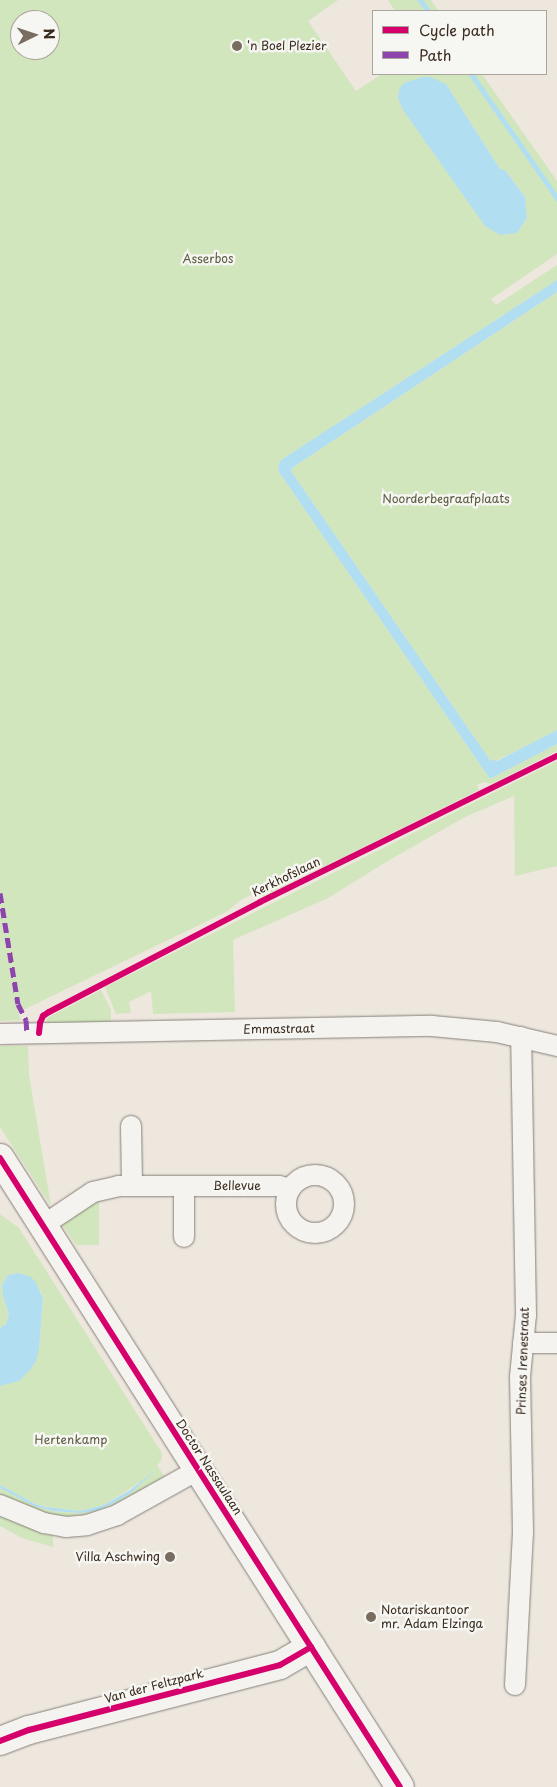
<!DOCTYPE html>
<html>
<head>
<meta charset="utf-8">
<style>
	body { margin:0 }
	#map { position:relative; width:557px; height:1787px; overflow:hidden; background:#ede7de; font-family:"Playpen Sans",sans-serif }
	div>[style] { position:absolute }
	.green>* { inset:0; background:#d2e6bd }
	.water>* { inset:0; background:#b2def2 }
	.stream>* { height:5px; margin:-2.5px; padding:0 2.5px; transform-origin:2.5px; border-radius:2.5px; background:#b2def2 }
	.roads { filter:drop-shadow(0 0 1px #868079) drop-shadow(0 0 1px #868079) }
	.street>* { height:20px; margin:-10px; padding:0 10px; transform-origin:10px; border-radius:10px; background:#f4f3f0 }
	.street>.ring { margin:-10px; padding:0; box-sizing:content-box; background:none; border:20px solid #f4f3f0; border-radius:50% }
	.secondary>* { height:28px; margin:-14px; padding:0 14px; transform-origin:14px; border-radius:14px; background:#f4f3f0 }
	.quiet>* { height:5px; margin-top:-2.5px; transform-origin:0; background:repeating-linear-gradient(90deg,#8e44ad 0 10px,transparent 0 15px) }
	.cycleway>* { height:6px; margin:-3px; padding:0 3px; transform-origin:3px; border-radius:3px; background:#d6006c }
	.dots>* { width:14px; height:14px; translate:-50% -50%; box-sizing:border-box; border:2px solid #f6f6f2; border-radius:50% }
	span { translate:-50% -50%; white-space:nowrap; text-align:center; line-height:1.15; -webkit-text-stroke:5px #f6f6f2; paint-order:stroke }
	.poi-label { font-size:12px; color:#3b2a1e }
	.left { translate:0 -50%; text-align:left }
	.right { translate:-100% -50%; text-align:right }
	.park-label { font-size:12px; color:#5b593f }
	.street-label { font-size:12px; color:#3b2a1e }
	.legend { position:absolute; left:372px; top:10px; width:175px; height:65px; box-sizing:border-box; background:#f6f6f2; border:1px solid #aba49d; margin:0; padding:6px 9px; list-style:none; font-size:15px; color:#3b2a1e }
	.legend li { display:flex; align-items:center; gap:10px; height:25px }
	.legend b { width:25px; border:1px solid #aba49d }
	.north { position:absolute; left:10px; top:10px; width:50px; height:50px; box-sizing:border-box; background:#f6f6f2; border:1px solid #aba49d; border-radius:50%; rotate:86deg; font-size:14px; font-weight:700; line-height:20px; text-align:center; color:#3b2a1e }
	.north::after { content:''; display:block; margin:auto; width:18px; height:22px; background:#796c61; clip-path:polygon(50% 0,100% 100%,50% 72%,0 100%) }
</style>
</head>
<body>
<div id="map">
	<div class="green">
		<div style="clip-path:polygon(evenodd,0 0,338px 0,308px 21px,356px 91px,382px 74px,482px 74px,557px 181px,557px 254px,491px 299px,496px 305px,557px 265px,557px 280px,281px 460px,278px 465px,279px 472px,490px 779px,557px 744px,557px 751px,492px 784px,484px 782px,477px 785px,479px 790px,348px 855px,262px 897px,259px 891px,241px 900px,226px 912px,23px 1010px,22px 1007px,17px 1009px,21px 1020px,0 1021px,0 0,20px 20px,50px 20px,50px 50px,20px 50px,20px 20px,0 0,446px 84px,500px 169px,506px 171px,525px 197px,527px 218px,517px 233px,446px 84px)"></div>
		<div style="clip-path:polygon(388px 0,431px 0,439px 11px,395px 11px)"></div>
		<div style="clip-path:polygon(557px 292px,557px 730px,494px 762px,490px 760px,291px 471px,292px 468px)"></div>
		<div style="clip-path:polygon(557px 761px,557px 866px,515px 876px,514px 796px,465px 817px,391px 859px,328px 898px,233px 940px,235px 1012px,153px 1014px,151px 991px,129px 1002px,131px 1013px,116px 1014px,105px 987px)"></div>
		<div style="clip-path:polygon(101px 990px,111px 1010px,111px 1025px,46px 1024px,47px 1018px)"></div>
		<div style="clip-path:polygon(0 1046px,28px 1046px,29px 1075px,51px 1206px,0 1127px)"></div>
		<div style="clip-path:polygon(99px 1198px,99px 1245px,76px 1245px,61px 1223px)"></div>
		<div style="clip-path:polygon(0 1214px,19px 1228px,162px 1453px,161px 1461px,157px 1465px,167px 1481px,141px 1496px,73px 1522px,0 1499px,0 1488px,34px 1506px,53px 1511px,81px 1513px,105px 1508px,132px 1492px,140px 1482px,104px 1505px,80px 1511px,53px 1508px,35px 1504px,0 1485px,0 1386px,19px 1380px,39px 1349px,43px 1298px,41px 1292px,8px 1275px,2px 1285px,3px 1296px,9px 1316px,6px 1324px,0 1328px)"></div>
		<div style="clip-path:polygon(0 1516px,48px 1535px,53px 1531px,53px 1547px,22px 1538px,0 1526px)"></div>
	</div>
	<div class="water">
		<div style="clip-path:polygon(423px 77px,430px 77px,446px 84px,500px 169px,505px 170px,525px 197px,527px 218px,517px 233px,500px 235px,485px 226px,403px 110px,398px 98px,399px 89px,404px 83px)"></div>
		<div style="clip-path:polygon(557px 280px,557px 292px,292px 468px,291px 471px,490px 760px,497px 761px,557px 730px,557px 744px,490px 779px,279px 472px,278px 465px,281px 460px)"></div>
		<div style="clip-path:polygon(19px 1273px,31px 1277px,35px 1281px,43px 1298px,39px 1349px,36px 1361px,30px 1370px,19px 1381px,0 1386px,0 1328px,6px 1324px,9px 1315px,3px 1296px,2px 1285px,8px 1275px)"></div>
		<div style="clip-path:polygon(157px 1469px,132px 1492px,114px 1503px,98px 1510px,81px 1513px,53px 1511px,34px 1506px,0 1488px,0 1485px,35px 1504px,46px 1507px,80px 1511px,104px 1505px,130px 1490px)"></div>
	</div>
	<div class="stream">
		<div style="left:420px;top:0;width:14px;rotate:54deg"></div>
		<div style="left:471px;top:74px;width:151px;rotate:55.3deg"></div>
	</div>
	<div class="roads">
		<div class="street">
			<div style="left:0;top:1034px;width:432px;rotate:-1.1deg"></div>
			<div style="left:432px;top:1026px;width:65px;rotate:5.3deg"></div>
			<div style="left:497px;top:1032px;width:62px;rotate:13.1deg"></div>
			<div style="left:131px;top:1126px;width:60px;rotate:89deg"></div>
			<div class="ring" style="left:286px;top:1175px;width:38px;height:38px"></div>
			<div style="left:42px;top:1226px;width:61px;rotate:-33.7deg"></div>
			<div style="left:93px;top:1192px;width:26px;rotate:-13deg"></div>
			<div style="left:118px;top:1186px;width:161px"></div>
			<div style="left:279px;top:1186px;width:11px;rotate:15deg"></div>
			<div style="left:184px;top:1237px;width:51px;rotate:-90deg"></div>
			<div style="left:523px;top:1343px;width:34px"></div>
			<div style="left:0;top:1505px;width:48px;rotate:22.2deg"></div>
			<div style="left:44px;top:1523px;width:22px;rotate:10deg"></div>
			<div style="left:66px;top:1527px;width:21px;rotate:-5deg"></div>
			<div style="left:87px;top:1525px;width:32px;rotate:-18deg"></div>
			<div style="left:117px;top:1515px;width:93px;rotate:-29.1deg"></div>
			<div style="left:515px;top:1685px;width:153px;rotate:-87deg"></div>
			<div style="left:523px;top:1532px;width:155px;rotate:-91.1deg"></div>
			<div style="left:520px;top:1377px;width:62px;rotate:-84.5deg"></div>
			<div style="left:526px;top:1315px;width:278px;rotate:-91deg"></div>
		</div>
		<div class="secondary">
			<div style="left:0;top:1158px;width:745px;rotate:57.55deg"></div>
			<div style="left:0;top:1741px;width:31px;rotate:-21deg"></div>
			<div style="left:29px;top:1730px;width:259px;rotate:-14.5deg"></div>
			<div style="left:280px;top:1665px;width:36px;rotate:-30deg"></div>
		</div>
	</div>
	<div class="quiet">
		<div style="left:0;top:893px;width:112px;rotate:80.8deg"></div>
		<div style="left:18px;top:1004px;width:18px;rotate:63deg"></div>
		<div style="left:26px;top:1020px;width:13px;rotate:86deg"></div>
	</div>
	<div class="cycleway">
		<div style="left:39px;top:1033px;width:10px;rotate:-84deg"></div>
		<div style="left:40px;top:1023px;width:8px;rotate:-67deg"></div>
		<div style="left:43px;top:1016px;width:7px;rotate:-34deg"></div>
		<div style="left:49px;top:1012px;width:238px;rotate:-27.5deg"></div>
		<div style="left:260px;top:902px;width:331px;rotate:-26.2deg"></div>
		<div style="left:0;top:1158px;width:745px;rotate:57.55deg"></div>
		<div style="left:0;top:1741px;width:31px;rotate:-21deg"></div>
		<div style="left:29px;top:1730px;width:259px;rotate:-14.5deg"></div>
		<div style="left:280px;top:1665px;width:36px;rotate:-30deg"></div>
	</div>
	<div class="dots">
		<div style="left:237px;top:46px;background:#796c61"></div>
		<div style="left:170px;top:1557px;background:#796c61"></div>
		<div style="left:371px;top:1617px;background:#796c61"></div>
	</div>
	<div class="poi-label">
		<span class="left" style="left:247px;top:46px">'n Boel Plezier</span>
		<span class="right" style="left:160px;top:1557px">Villa Aschwing</span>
		<span class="left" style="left:381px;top:1617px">Notariskantoor<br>mr. Adam Elzinga</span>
	</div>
	<div class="park-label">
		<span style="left:208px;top:259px">Asserbos</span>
		<span style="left:446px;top:499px">Noorderbegraafplaats</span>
		<span style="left:71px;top:1440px">Hertenkamp</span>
	</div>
	<div class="street-label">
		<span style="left:286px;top:877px;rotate:-26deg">Kerkhofslaan</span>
		<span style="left:279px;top:1029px;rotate:-1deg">Emmastraat</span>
		<span style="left:237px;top:1186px">Bellevue</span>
		<span style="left:523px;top:1361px;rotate:-88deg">Prinses Irenestraat</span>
		<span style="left:209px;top:1467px;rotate:57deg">Doctor Nassaulaan</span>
		<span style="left:154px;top:1686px;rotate:-15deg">Van der Feltzpark</span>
	</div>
	<ul class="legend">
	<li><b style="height:6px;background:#d6006c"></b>Cycle path</li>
	<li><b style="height:6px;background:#8e44ad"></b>Path</li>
	</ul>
	<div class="north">N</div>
</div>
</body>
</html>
